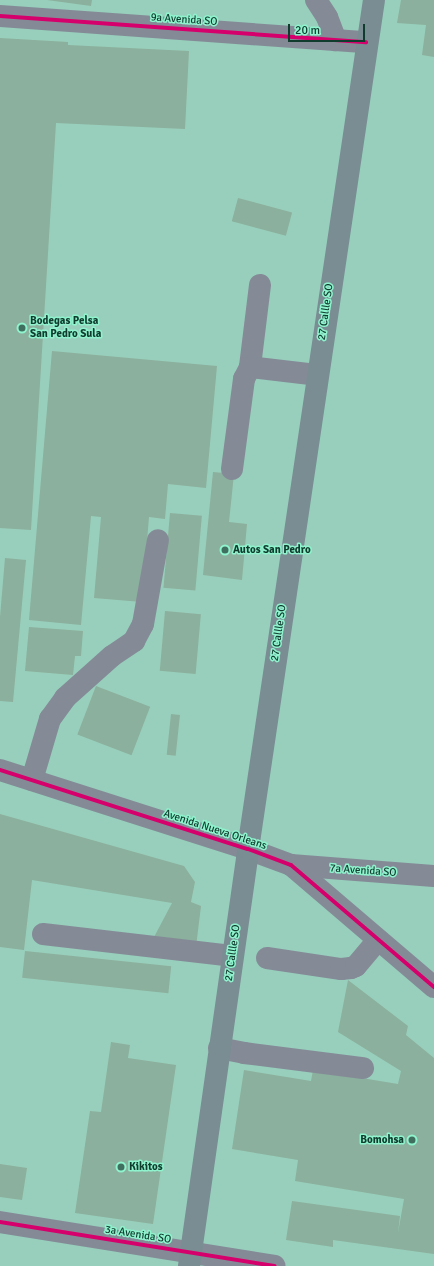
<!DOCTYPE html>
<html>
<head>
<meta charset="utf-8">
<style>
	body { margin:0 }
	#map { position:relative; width:434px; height:1266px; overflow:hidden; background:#98cfbc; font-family:Signika,sans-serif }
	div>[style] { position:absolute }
	.building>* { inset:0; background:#8bb09d; transform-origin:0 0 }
	.minor>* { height:22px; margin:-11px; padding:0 11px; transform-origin:11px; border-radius:11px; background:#848b97 }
	.major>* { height:22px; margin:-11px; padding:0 11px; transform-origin:11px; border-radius:11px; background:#798d93 }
	.cycleway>* { height:4px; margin:-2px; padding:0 2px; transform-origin:2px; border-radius:2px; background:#d6006c }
	.dots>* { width:11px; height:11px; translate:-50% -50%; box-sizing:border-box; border:2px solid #8ff3ce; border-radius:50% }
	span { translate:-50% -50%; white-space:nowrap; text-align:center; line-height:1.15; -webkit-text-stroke:3px #8ff3ce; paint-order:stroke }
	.street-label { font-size:11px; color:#103c2e }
	.poi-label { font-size:11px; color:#103c2e; font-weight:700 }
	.left { translate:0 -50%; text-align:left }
	.right { translate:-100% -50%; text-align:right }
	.scale { position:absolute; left:288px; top:24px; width:77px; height:18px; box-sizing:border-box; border:2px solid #103c2e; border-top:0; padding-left:5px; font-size:12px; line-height:14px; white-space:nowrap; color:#103c2e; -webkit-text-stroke:3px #8ff3ce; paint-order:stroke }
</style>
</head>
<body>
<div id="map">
	<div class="building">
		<div style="clip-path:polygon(47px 0,92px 0,91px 6px)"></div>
		<div style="clip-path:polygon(401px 0,434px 0,434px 57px,422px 55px,426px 25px,397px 23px)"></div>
		<div style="clip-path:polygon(0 38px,68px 42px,68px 45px,189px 51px,185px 129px,56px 123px,31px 530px,0 528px)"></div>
		<div style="left:238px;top:198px;width:56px;height:24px;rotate:15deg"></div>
		<div style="clip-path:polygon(52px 351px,217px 366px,206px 488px,168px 484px,165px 519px,149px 517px,142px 602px,94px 598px,101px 517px,91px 516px,81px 625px,29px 620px)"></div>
		<div style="clip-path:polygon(213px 472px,234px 474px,229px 522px,247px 524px,242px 580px,203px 575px)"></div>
		<div style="left:170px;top:513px;width:32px;height:75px;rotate:5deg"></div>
		<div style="clip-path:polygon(5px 558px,26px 560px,13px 702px,0 701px,0 617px)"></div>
		<div style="left:165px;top:611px;width:36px;height:60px;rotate:5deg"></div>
		<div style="clip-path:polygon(29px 627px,83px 631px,81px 656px,75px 656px,73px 675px,25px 671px)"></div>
		<div style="left:96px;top:686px;width:58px;height:52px;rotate:21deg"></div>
		<div style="left:171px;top:714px;width:9px;height:41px;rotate:6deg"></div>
		<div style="clip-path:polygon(0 814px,184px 866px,195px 882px,191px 902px,201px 906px,196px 947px,153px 939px,172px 903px,32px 880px,24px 950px,0 947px)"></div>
		<div style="left:25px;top:951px;width:147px;height:27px;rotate:6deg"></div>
		<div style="clip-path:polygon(348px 980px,408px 1026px,406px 1035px,434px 1058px,434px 1254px,333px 1240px,333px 1247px,286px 1240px,292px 1201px,400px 1216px,398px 1233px,404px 1199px,295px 1181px,298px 1160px,232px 1149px,244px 1070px,311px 1081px,313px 1070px,398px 1084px,401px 1071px,338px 1032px)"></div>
		<div style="clip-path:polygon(111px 1042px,130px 1045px,128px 1058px,176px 1065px,153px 1224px,75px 1213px,90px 1111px,101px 1112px)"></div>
		<div style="clip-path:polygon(0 1164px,27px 1168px,22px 1200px,0 1197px)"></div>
	</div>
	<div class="minor">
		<div style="left:316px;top:0;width:20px;rotate:57deg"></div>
		<div style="left:327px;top:17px;width:25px;rotate:69deg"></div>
		<div style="left:0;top:16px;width:367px;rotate:4.1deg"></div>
		<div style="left:260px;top:285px;width:83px;rotate:97deg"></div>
		<div style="left:250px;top:367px;width:67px;rotate:6.8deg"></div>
		<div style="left:232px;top:469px;width:91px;rotate:-82.4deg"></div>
		<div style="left:244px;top:379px;width:13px;rotate:-63deg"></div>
		<div style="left:0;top:770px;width:260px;rotate:17.7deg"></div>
		<div style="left:248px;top:849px;width:46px;rotate:20.4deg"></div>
		<div style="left:291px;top:865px;width:188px;rotate:40.5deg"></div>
		<div style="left:32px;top:780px;width:64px;rotate:-73.6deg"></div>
		<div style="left:50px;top:719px;width:26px;rotate:-54deg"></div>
		<div style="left:65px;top:698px;width:63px;rotate:-41.8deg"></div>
		<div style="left:112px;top:656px;width:27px;rotate:-34deg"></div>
		<div style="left:134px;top:641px;width:19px;rotate:-62deg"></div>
		<div style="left:143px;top:624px;width:85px;rotate:-79.9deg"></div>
		<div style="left:291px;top:865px;width:143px;rotate:4.4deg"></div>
		<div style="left:43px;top:934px;width:190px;rotate:6.6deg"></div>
		<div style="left:267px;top:958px;width:75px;rotate:8.5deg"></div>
		<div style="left:341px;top:969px;width:10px;rotate:-6deg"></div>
		<div style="left:351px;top:968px;width:5px;rotate:-22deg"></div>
		<div style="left:356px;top:966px;width:34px;rotate:-50deg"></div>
		<div style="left:219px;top:1048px;width:25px;rotate:11deg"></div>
		<div style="left:244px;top:1053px;width:120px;rotate:7.2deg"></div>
		<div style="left:0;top:1222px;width:278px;rotate:9.1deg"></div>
	</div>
	<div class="major">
		<div style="left:189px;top:1266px;width:421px;rotate:-81.9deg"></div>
		<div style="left:248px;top:849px;width:858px;rotate:-81.56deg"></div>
	</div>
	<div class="cycleway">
		<div style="left:0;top:16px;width:367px;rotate:4.1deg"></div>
		<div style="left:0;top:770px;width:260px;rotate:17.7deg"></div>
		<div style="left:248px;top:849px;width:46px;rotate:20.4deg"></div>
		<div style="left:291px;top:865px;width:188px;rotate:40.5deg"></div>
		<div style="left:0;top:1222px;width:278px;rotate:9.1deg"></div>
	</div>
	<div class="dots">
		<div style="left:22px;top:328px;background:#406f60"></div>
		<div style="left:225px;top:550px;background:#406f60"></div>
		<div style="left:412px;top:1140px;background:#406f60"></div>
		<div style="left:121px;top:1167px;background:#406f60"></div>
	</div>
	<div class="street-label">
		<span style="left:184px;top:20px;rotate:4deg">9a Avenida SO</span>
		<span style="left:326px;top:312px;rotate:-82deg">27 Callle SO</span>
		<span style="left:279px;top:633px;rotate:-82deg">27 Callle SO</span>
		<span style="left:215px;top:830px;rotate:18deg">Avenida Nueva Orleans</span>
		<span style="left:363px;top:871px;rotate:4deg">7a Avenida SO</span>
		<span style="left:233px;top:953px;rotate:-82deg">27 Callle SO</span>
		<span style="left:138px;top:1235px;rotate:9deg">3a Avenida SO</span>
	</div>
	<div class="poi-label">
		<span class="left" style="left:30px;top:328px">Bodegas Pelsa<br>San Pedro Sula</span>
		<span class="left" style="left:233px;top:550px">Autos San Pedro</span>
		<span class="right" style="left:404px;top:1140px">Bomohsa</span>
		<span class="left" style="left:129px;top:1167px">Kikitos</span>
	</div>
	<div class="scale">20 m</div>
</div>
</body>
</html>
